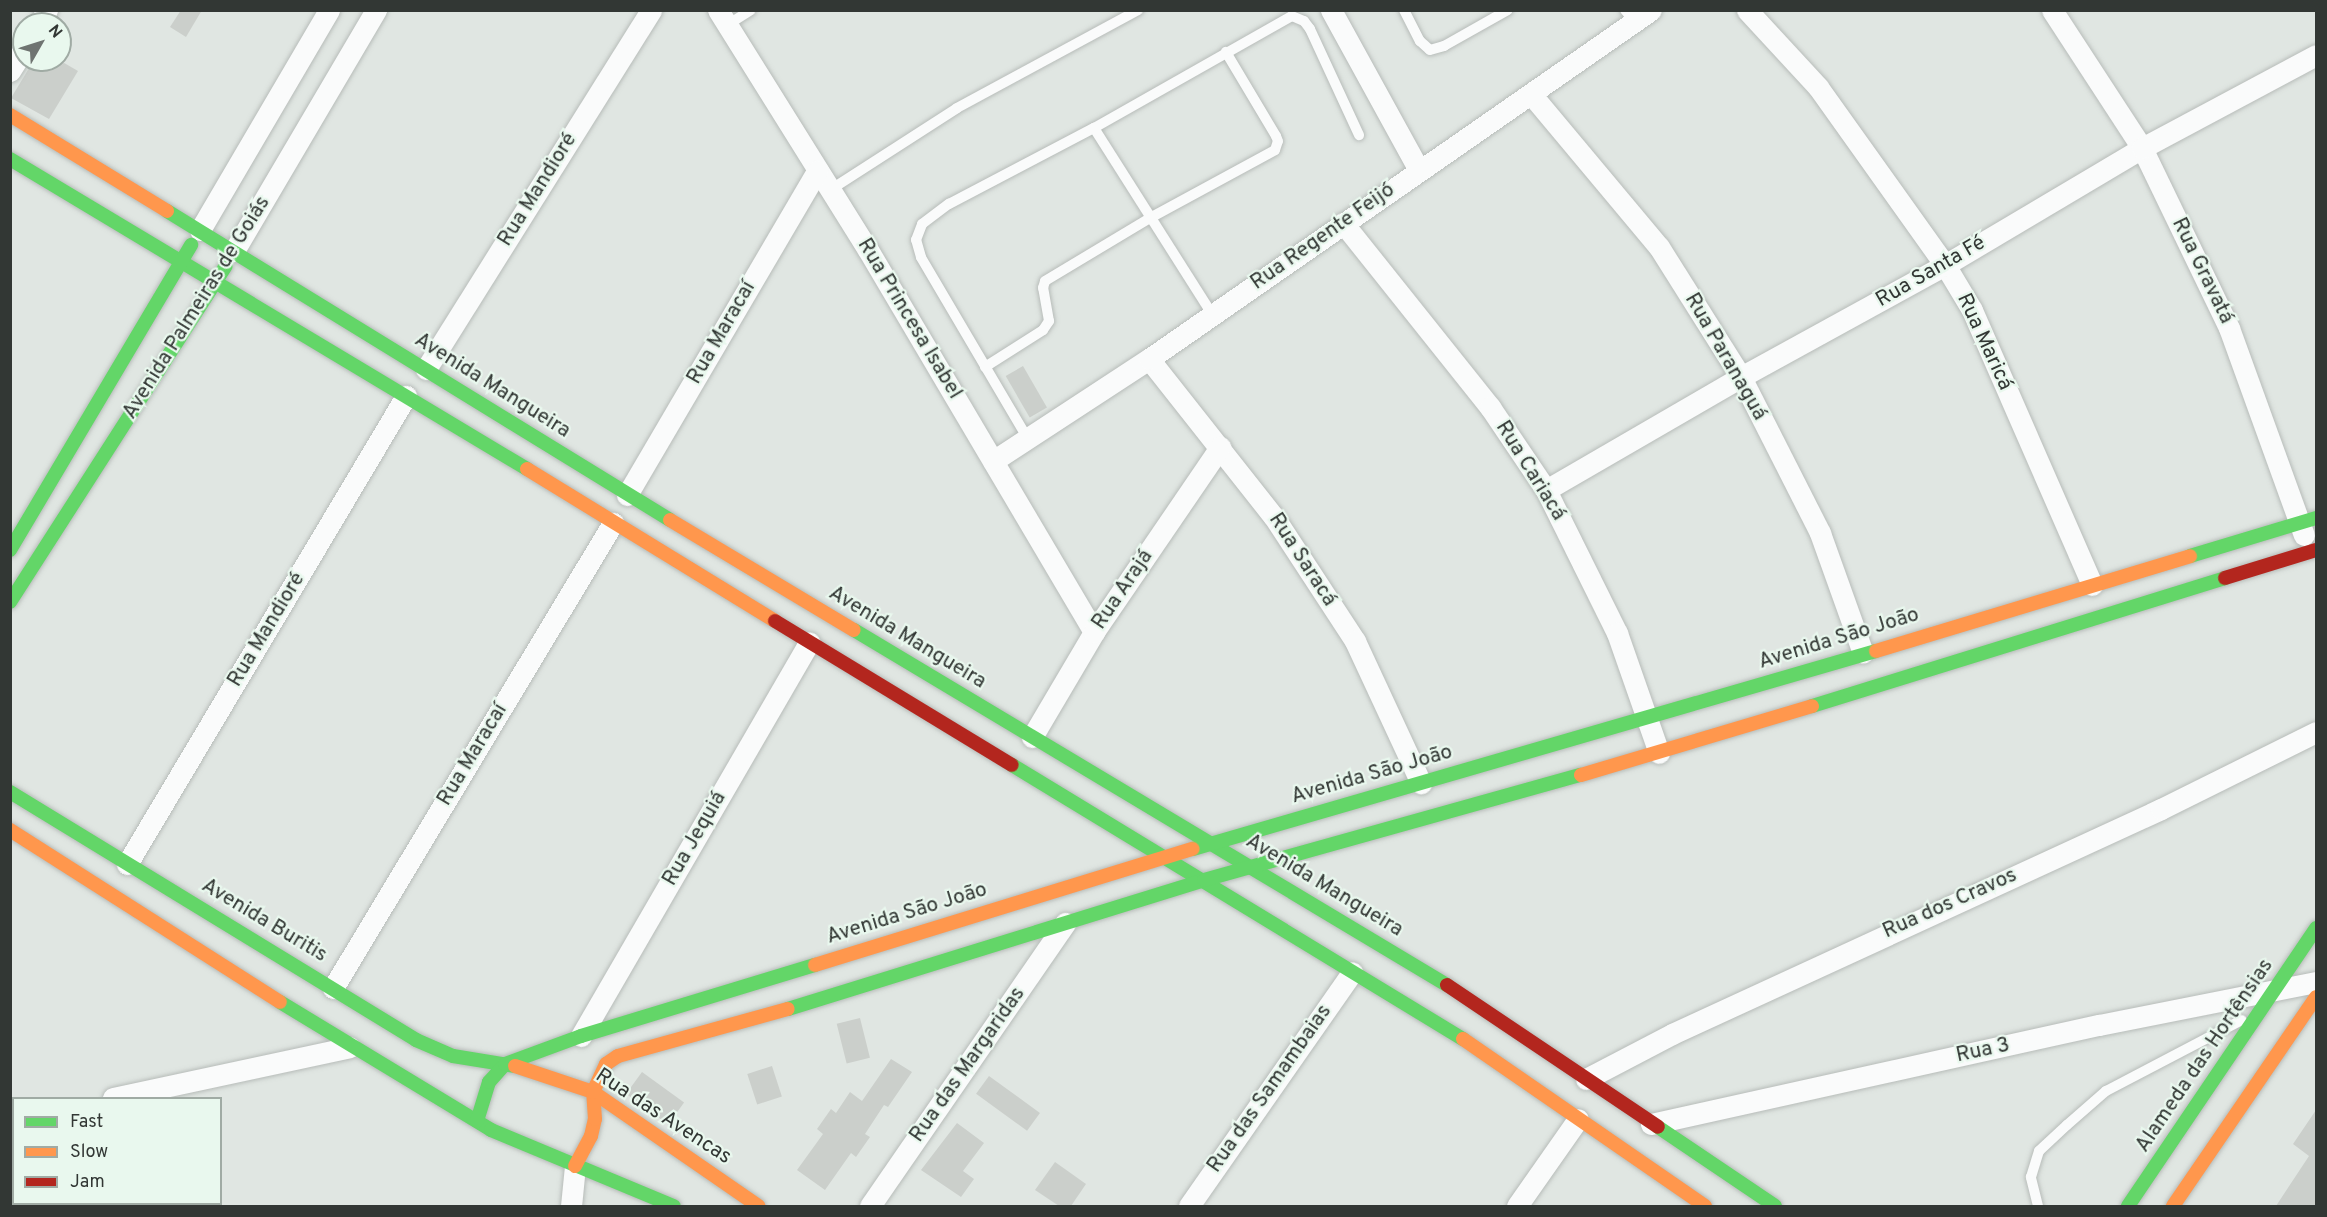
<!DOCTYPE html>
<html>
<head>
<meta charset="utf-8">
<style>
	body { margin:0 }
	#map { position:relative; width:2327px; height:1217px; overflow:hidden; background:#e0e6e2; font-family:Overpass,sans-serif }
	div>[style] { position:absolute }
	.building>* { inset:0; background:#cbcfcb; transform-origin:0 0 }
	.roads { filter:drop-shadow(0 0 2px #b7bcb9) drop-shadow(0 0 2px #b7bcb9) }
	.lane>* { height:10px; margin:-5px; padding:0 5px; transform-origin:5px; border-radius:5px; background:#fafbfb }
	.street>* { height:21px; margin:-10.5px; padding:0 10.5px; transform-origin:10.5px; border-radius:10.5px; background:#fafbfb }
	.fast>* { height:14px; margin:-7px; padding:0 7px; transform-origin:7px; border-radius:7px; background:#63d668 }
	.slow>* { height:14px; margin:-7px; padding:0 7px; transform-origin:7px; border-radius:7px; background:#ff974d }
	.jam>* { height:14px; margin:-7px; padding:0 7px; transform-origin:7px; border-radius:7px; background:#b3261e }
	span { translate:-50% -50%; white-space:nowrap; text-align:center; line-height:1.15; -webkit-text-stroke:4.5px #e9f8ee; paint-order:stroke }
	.street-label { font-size:21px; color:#323734 }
	.frame { position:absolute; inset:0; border:12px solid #323734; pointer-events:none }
	.legend { position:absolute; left:12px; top:1097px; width:210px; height:108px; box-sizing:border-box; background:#e9f8ee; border:2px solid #a0aba4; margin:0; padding:8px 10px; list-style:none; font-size:18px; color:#323734 }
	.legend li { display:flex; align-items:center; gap:12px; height:30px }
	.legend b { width:30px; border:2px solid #a0aba4 }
	.north { position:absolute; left:12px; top:12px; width:60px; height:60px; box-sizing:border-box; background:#e9f8ee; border:2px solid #a0aba4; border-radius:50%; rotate:51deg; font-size:16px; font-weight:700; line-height:24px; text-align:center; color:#323734 }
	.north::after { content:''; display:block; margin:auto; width:21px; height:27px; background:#6f7471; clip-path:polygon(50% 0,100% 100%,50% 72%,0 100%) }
</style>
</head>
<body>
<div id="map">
	<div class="building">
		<div style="clip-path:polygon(181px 10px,202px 10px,186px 37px,170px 27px)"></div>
		<div style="clip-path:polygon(34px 60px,59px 60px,78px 71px,49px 119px,11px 98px)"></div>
		<div style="left:1023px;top:366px;width:48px;height:20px;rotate:60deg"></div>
		<div style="left:860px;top:1018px;width:41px;height:24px;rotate:76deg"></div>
		<div style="clip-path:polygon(891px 1059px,912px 1072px,888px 1107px,884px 1105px,865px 1134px,870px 1137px,856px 1157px,851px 1153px,825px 1190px,797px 1170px,823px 1134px,817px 1129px,831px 1109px,836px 1113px,850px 1092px,862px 1101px)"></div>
		<div style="left:772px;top:1066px;width:32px;height:26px;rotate:72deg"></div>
		<div style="left:642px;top:1072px;width:52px;height:27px;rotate:36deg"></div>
		<div style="left:989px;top:1076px;width:63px;height:22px;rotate:36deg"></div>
		<div style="clip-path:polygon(2316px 1110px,2316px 1206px,2276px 1206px,2309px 1156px,2293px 1144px)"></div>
		<div style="clip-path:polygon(957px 1123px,984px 1143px,963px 1171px,974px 1179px,961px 1197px,921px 1170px)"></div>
		<div style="clip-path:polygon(1055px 1162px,1086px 1184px,1071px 1206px,1059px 1206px,1035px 1190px)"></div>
	</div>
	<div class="roads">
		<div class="lane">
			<div style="left:1404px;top:10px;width:35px;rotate:63deg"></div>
			<div style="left:1420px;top:41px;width:13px;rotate:42deg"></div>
			<div style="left:1430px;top:50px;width:15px;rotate:-16deg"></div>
			<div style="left:1444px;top:46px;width:73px;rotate:-29.4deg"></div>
			<div style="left:1625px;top:10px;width:16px;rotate:50deg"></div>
			<div style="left:727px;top:25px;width:28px;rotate:-32deg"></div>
			<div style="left:1094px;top:128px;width:220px;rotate:57.6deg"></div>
			<div style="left:830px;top:190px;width:151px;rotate:-32.8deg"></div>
			<div style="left:957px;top:108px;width:206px;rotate:-28.4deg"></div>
			<div style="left:985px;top:367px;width:69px;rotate:-32.5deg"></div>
			<div style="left:1043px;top:330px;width:11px;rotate:-56deg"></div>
			<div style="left:1049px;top:321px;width:34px;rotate:-100deg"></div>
			<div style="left:1043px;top:288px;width:7px;rotate:-74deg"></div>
			<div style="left:1045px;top:281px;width:122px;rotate:-31deg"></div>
			<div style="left:1150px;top:218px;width:142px;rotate:-28.5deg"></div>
			<div style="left:1275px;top:150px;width:9px;rotate:-72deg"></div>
			<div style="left:1278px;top:141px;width:5px;rotate:-112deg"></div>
			<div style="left:1276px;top:136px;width:98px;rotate:-120.8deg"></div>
			<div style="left:1028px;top:439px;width:211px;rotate:-120.5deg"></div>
			<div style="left:921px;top:257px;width:18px;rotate:-106deg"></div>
			<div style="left:916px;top:240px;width:17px;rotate:-69deg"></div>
			<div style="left:922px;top:224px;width:34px;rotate:-37deg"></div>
			<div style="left:949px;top:204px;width:164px;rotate:-27.7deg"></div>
			<div style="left:1094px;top:128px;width:227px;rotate:-29.5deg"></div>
			<div style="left:1292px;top:16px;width:13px;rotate:23deg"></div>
			<div style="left:1304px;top:21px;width:10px;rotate:53deg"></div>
			<div style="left:1310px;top:29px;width:117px;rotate:65.2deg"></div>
			<div style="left:2038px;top:1206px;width:30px;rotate:-104deg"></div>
			<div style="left:2031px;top:1177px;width:27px;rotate:-73deg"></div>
			<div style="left:2039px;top:1151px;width:38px;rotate:-43deg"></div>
			<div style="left:2067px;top:1125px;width:52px;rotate:-41.1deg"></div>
			<div style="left:2106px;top:1091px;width:153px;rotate:-27.6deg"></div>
		</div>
		<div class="street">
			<div style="left:718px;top:10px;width:283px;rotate:58deg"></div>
			<div style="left:868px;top:250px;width:444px;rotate:59.4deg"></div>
			<div style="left:1331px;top:10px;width:183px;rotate:61.2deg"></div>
			<div style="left:1747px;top:10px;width:105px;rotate:47.3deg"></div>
			<div style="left:1818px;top:87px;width:219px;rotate:54.5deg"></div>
			<div style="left:1945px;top:265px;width:52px;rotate:59deg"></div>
			<div style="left:1972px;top:310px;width:300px;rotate:66.4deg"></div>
			<div style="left:2052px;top:10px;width:165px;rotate:56.9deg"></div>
			<div style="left:2142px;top:148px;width:200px;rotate:64.2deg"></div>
			<div style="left:2229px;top:328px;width:220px;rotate:70.1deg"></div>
			<div style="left:39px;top:24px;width:16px;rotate:-60deg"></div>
			<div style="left:10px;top:71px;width:26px;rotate:-58deg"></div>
			<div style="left:1531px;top:94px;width:199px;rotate:50.1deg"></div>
			<div style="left:1659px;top:247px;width:154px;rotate:57.8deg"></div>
			<div style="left:1741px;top:377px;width:175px;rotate:63.1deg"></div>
			<div style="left:1820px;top:533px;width:127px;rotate:70.3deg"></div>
			<div style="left:1343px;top:223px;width:236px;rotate:51.4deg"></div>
			<div style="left:1490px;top:407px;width:100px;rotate:56deg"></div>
			<div style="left:1546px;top:490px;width:160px;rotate:63.6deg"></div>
			<div style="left:1617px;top:633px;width:127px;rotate:70.7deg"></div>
			<div style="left:200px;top:230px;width:255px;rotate:-59.6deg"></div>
			<div style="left:234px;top:251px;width:280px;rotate:-59.5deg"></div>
			<div style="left:1149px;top:359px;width:201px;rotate:51.7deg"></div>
			<div style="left:1274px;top:517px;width:148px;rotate:56.8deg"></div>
			<div style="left:1355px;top:641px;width:157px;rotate:65.1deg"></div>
			<div style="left:426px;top:369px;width:424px;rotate:-57.9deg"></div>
			<div style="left:993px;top:461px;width:186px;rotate:-33.2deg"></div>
			<div style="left:1149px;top:359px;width:611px;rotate:-34.81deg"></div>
			<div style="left:1546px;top:490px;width:225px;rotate:-30.1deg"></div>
			<div style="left:1741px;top:377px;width:233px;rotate:-28.8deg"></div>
			<div style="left:1945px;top:265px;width:229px;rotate:-30.7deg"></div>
			<div style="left:2142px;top:148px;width:197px;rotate:-28.1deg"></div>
			<div style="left:627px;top:495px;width:376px;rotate:-59.6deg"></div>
			<div style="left:1032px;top:737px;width:122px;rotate:-59.4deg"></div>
			<div style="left:1094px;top:632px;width:224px;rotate:-55.7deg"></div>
			<div style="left:127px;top:864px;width:545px;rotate:-59.2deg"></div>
			<div style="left:333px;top:988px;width:543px;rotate:-58.95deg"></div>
			<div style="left:581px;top:1036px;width:455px;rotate:-59.9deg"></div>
			<div style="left:1586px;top:1079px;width:97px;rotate:-27.6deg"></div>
			<div style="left:1672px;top:1034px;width:538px;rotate:-24.71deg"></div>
			<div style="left:2161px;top:809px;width:173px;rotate:-26.4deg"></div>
			<div style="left:113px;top:1098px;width:242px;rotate:-12.1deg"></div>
			<div style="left:10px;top:1121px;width:4px;rotate:-14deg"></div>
			<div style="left:1651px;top:1124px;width:459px;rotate:-12.5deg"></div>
			<div style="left:2099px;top:1025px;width:221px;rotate:-11.2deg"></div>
			<div style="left:571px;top:1206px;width:40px;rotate:-84.3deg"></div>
			<div style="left:870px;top:1206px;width:344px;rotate:-55.4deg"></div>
			<div style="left:1189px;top:1206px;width:285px;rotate:-55.1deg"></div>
			<div style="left:1517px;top:1206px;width:106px;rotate:-55deg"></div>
		</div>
		<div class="fast">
			<div style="left:10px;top:159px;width:603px;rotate:30.95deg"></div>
			<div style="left:167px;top:211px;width:590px;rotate:31.56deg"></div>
			<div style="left:10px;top:550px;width:355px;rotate:-59.3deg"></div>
			<div style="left:2190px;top:556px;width:132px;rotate:-16.8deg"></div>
			<div style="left:10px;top:602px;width:399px;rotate:-57.3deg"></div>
			<div style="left:854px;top:630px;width:691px;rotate:30.91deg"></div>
			<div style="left:1812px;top:706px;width:432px;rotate:-17.2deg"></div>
			<div style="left:1012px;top:765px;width:528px;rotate:31.28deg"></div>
			<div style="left:10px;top:792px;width:476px;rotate:31.4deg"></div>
			<div style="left:416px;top:1040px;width:40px;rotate:23.4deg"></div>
			<div style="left:453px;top:1056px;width:63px;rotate:9.2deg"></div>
			<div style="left:1193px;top:849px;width:711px;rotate:-16.17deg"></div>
			<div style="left:280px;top:1002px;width:247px;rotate:31.2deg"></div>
			<div style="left:491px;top:1130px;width:198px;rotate:22.6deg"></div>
			<div style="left:788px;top:1009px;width:436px;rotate:-17.2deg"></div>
			<div style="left:1204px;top:880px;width:391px;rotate:-15.6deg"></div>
			<div style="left:477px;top:1121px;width:41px;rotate:-72.9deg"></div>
			<div style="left:489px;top:1082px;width:24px;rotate:-48deg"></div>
			<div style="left:505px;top:1064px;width:81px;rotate:-20.2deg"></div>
			<div style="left:581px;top:1036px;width:245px;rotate:-16.9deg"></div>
			<div style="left:1658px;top:1127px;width:141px;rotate:34deg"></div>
			<div style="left:2128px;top:1206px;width:336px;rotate:-55.9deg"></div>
		</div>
		<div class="slow">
			<div style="left:10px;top:115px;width:184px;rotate:31.4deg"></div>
			<div style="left:527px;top:469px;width:291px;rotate:31.5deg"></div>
			<div style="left:670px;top:520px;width:214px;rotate:30.9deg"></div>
			<div style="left:1876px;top:651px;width:328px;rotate:-16.8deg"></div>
			<div style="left:1581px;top:775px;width:241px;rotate:-16.6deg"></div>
			<div style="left:10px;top:830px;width:320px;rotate:32.5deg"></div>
			<div style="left:815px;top:965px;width:395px;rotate:-17.1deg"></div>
			<div style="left:1463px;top:1039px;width:294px;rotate:34.6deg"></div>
			<div style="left:515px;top:1066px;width:82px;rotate:18.4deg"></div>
			<div style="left:593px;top:1092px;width:201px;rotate:34.6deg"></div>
			<div style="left:575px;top:1166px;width:34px;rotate:-62deg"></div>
			<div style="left:591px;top:1136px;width:17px;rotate:-77deg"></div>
			<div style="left:595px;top:1119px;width:27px;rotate:-94deg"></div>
			<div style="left:593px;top:1092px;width:31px;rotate:-65deg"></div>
			<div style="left:606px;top:1064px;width:14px;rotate:-34deg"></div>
			<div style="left:618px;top:1056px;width:176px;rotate:-15.5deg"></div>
			<div style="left:2173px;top:1206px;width:253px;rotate:-55.6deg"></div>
		</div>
		<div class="jam">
			<div style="left:2225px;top:578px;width:95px;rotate:-17.1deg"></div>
			<div style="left:775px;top:621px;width:277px;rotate:31.3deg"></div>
			<div style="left:1447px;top:985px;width:254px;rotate:33.9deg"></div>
		</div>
	</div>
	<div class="street-label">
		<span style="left:538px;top:190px;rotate:-58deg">Rua Mandioré</span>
		<span style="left:1323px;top:237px;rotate:-35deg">Rua Regente Feijó</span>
		<span style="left:2202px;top:271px;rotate:64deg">Rua Gravatá</span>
		<span style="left:1931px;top:272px;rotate:-30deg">Rua Santa Fé</span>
		<span style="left:197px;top:308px;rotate:-58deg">Avenida Palmeiras de Goiás</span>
		<span style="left:909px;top:319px;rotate:59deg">Rua Princesa Isabel</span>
		<span style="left:722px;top:333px;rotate:-60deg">Rua Maracaí</span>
		<span style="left:1984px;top:342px;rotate:65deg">Rua Maricá</span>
		<span style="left:1725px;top:357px;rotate:60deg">Rua Paranaguá</span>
		<span style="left:492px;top:386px;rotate:32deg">Avenida Mangueira</span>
		<span style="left:1530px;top:471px;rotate:58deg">Rua Cariacá</span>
		<span style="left:1302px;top:560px;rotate:57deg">Rua Saracá</span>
		<span style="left:1123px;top:590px;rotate:-56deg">Rua Arajá</span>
		<span style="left:267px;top:630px;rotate:-59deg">Rua Mandioré</span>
		<span style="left:907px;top:638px;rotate:31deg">Avenida Mangueira</span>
		<span style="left:1839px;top:639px;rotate:-17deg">Avenida São João</span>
		<span style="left:473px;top:755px;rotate:-59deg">Rua Maracaí</span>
		<span style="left:1372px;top:775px;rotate:-16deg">Avenida São João</span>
		<span style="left:695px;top:839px;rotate:-60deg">Rua Jequiá</span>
		<span style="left:1324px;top:886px;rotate:31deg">Avenida Mangueira</span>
		<span style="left:1950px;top:904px;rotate:-24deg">Rua dos Cravos</span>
		<span style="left:907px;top:914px;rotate:-17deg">Avenida São João</span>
		<span style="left:264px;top:921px;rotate:31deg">Avenida Buritis</span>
		<span style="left:1983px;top:1051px;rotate:-12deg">Rua 3</span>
		<span style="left:2205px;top:1056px;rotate:-56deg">Alameda das Hortênsias</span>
		<span style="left:968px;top:1065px;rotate:-55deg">Rua das Margaridas</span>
		<span style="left:1270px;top:1089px;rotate:-55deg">Rua das Samambaias</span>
		<span style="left:663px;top:1117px;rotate:33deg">Rua das Avencas</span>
	</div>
	<div class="frame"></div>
	<ul class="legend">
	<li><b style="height:8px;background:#63d668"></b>Fast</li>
	<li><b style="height:8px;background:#ff974d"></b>Slow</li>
	<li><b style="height:8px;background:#b3261e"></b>Jam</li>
	</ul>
	<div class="north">N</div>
</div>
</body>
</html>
